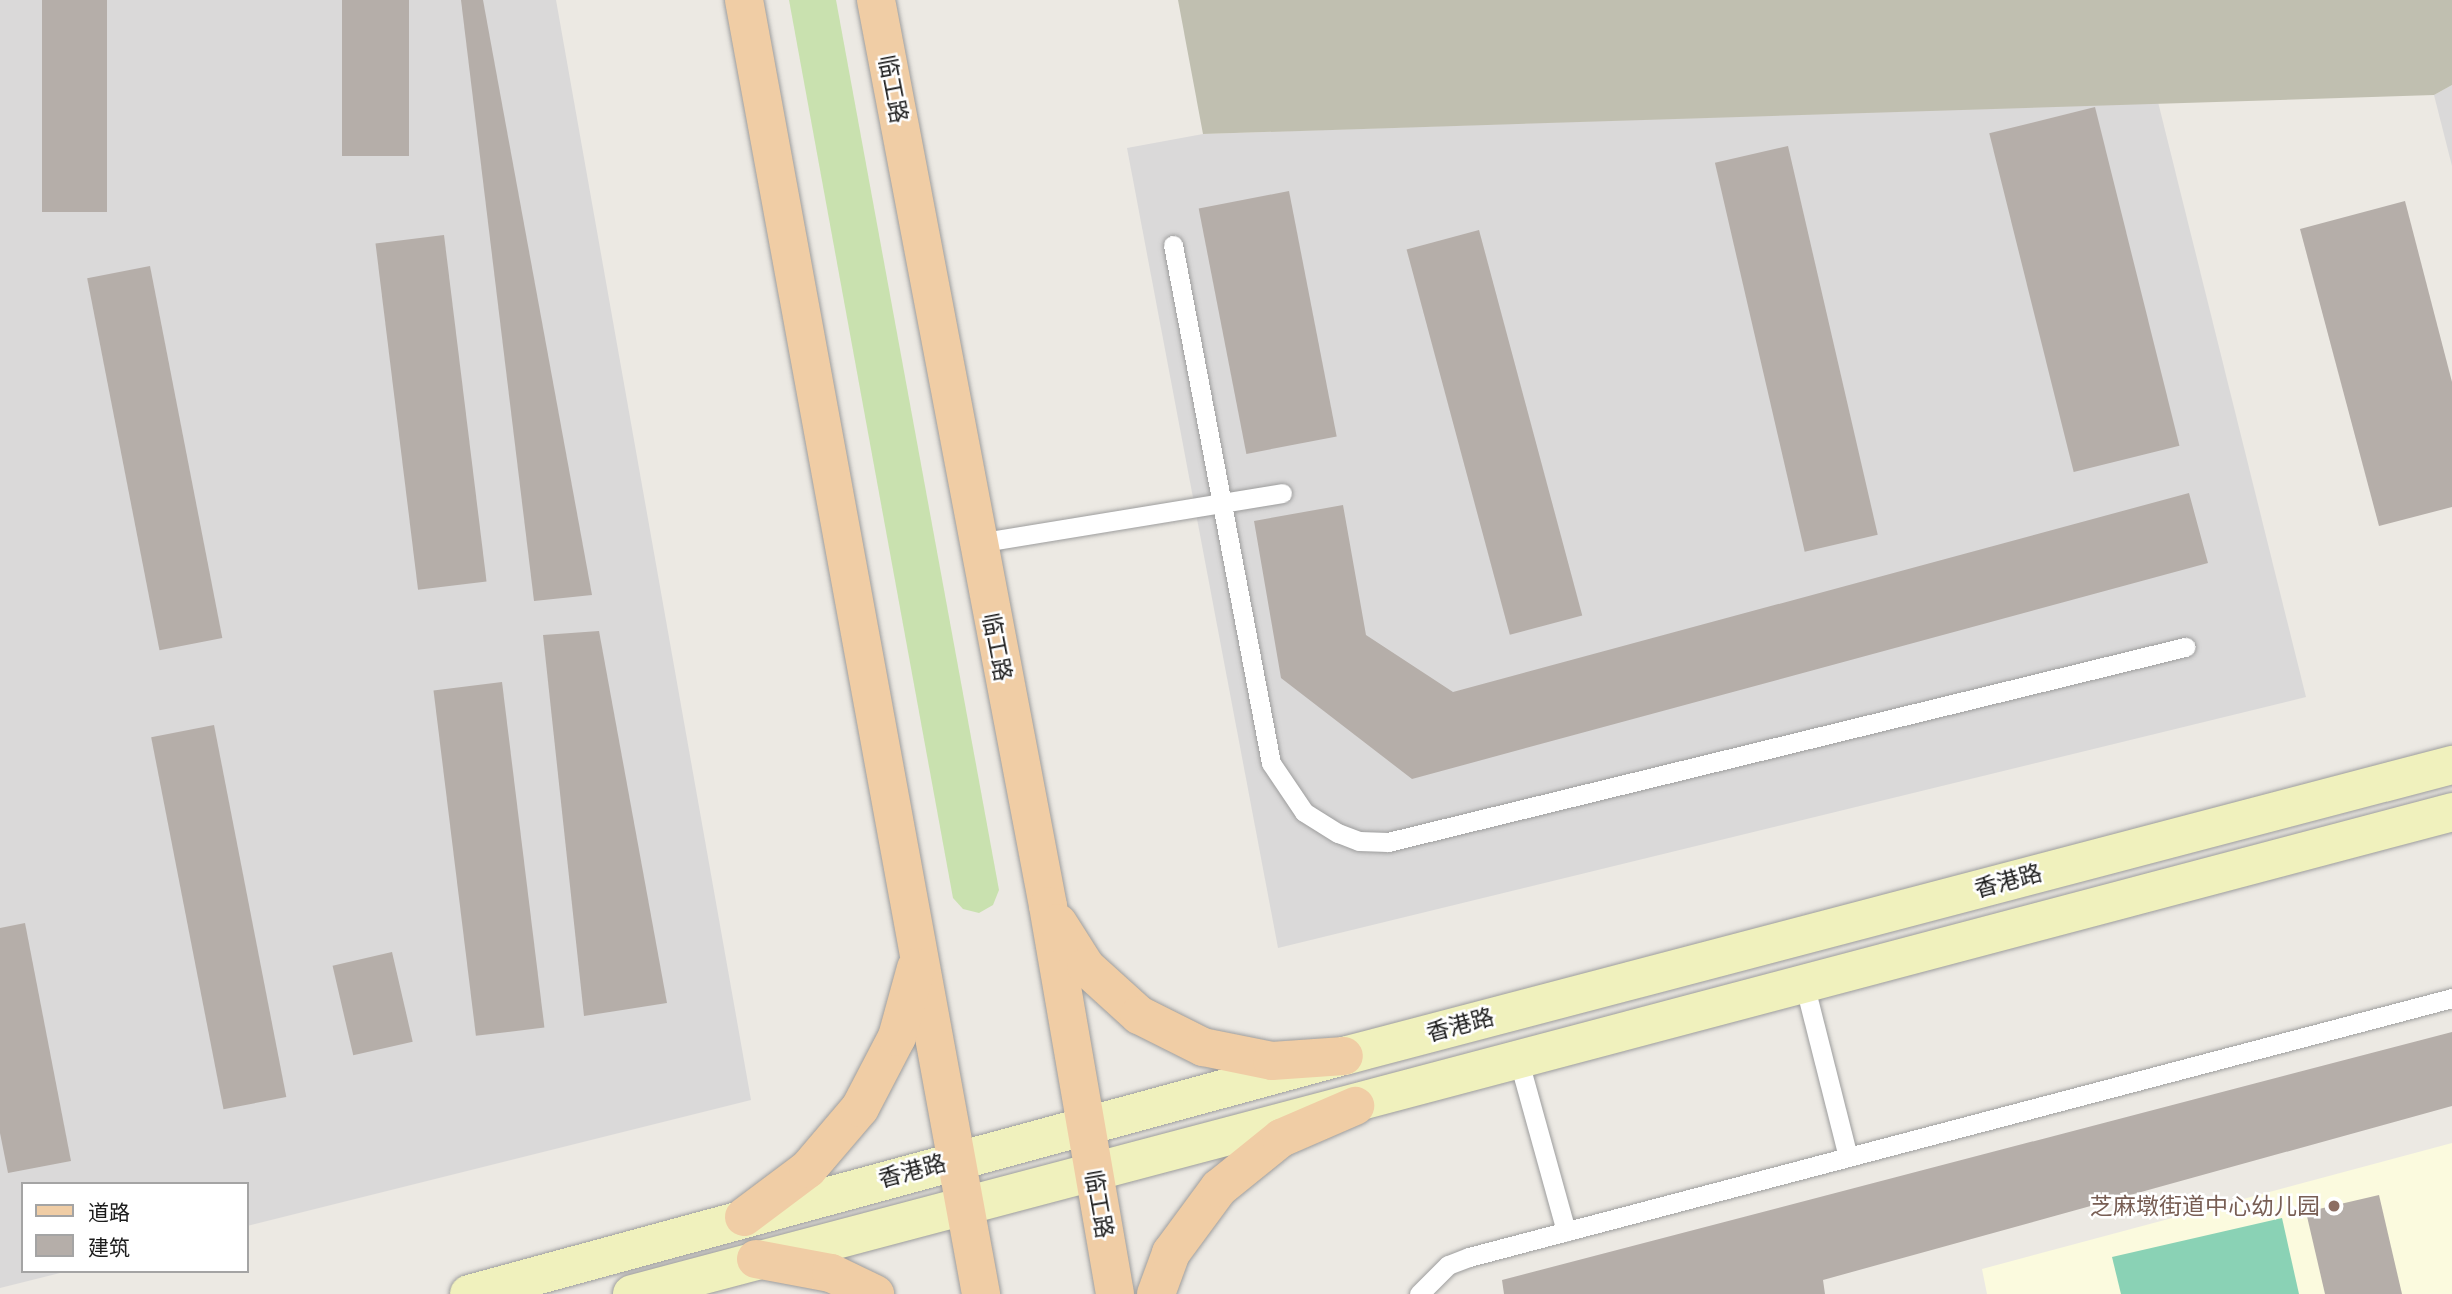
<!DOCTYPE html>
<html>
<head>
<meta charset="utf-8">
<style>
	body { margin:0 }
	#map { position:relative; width:2452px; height:1294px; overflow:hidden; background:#ece9e3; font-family:Raleway,"Noto Sans SC",sans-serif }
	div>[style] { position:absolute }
	.residential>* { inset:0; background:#dad9d9 }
	.education>* { inset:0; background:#fbfade }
	.construction>* { inset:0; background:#c0bfb0 }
	.grass>* { inset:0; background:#c9e1af }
	.pitch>* { inset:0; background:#8ad2b5 }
	.building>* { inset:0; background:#b5aea9; transform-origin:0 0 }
	.roads { filter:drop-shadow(0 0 2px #9d9d9d) drop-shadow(0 0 2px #9d9d9d) }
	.service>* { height:19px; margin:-9.5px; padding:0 9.5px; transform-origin:9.5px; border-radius:9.5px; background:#fff }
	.secondary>* { height:38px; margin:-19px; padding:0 19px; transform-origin:19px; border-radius:19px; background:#f0f1bd }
	.primary>* { height:38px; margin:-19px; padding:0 19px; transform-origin:19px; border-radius:19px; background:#f0cda5 }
	.dots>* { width:19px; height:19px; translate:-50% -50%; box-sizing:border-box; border:4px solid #fff; border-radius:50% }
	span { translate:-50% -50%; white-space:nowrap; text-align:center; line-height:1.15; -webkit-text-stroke:5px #fff; paint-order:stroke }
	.street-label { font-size:23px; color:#1c1c1c }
	.education-label { font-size:23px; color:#785e54 }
	.right { translate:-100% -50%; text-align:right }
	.legend { position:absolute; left:21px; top:1182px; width:228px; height:91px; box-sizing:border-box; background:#fff; border:2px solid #a4a4a4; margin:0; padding:9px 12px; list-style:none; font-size:21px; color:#1c1c1c }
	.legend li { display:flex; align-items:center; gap:14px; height:35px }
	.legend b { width:35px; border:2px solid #a4a4a4 }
</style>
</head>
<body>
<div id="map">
	<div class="residential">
		<div style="clip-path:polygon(0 0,556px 0,751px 1100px,247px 1226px,247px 1184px,23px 1184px,23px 1271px,68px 1271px,0 1288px)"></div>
		<div style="clip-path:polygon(2452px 85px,2452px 166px,2434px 95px)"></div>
		<div style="clip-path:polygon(2158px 102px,2306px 697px,1278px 948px,1127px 148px,1203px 134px)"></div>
	</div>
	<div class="education">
		<div style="clip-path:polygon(2452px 1143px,2452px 1294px,1987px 1294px,1982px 1269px)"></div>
	</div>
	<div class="construction">
		<div style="clip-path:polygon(1178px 0,2452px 0,2452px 85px,2434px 95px,1203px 134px)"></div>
	</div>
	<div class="grass">
		<div style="clip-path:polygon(789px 0,836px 0,999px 890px,993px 905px,979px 913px,963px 909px,953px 898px)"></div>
	</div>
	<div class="pitch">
		<div style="clip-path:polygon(2282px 1218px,2299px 1294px,2121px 1294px,2112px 1257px)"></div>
	</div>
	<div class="building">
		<div style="left:42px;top:0;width:65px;height:212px"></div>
		<div style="left:342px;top:0;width:67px;height:156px"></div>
		<div style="clip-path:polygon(461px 0,483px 0,592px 595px,534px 601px)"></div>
		<div style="left:2095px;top:107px;width:349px;height:109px;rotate:76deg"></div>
		<div style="left:1788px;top:146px;width:399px;height:75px;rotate:77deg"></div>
		<div style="left:1289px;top:191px;width:250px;height:92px;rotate:79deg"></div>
		<div style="clip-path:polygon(2405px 201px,2452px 382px,2452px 507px,2379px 526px,2300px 229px)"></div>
		<div style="left:1479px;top:230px;width:399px;height:75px;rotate:75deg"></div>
		<div style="left:444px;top:235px;width:349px;height:69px;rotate:83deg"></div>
		<div style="left:150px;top:266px;width:379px;height:64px;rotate:79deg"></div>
		<div style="clip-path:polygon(2189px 493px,2208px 563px,1412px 779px,1281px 678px,1254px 521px,1343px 505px,1366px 635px,1453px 692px)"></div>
		<div style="clip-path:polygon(599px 631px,667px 1003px,584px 1016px,543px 635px)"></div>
		<div style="left:502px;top:682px;width:348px;height:69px;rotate:83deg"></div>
		<div style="left:214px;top:725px;width:379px;height:64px;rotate:79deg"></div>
		<div style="clip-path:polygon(25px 923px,71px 1161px,8px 1173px,0 1133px,0 928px)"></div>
		<div style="left:392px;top:952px;width:92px;height:61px;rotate:77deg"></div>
		<div style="clip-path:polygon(2452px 1032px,2452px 1106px,1823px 1280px,1825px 1294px,1504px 1294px,1502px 1280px)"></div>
		<div style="clip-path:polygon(2379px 1195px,2402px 1294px,2325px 1294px,2306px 1212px)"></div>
	</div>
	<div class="roads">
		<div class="service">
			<div style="left:1173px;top:245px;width:527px;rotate:79.29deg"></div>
			<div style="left:1271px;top:763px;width:59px;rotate:56deg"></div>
			<div style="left:1304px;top:812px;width:40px;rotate:32deg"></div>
			<div style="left:1338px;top:833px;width:22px;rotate:21deg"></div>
			<div style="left:1359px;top:841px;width:29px;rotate:2deg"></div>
			<div style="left:1388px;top:842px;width:821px;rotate:-13.75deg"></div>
			<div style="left:977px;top:543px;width:309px;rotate:-9.3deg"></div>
			<div style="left:1804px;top:983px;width:179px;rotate:75.8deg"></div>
			<div style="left:1518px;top:1058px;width:180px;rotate:74.5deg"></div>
			<div style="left:1419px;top:1294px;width:41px;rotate:-45deg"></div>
			<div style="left:1448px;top:1265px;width:22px;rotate:-21deg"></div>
			<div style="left:1469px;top:1257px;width:1017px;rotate:-14.76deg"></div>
		</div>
		<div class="secondary">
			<div style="left:469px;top:1294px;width:907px;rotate:-15.22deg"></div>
			<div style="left:1344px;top:1056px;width:1146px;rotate:-14.72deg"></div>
			<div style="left:632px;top:1294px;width:1883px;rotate:-14.83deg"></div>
		</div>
		<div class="primary">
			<div style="left:744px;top:0;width:1316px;rotate:79.62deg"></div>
			<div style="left:876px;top:0;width:922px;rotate:79.25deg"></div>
			<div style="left:1048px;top:906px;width:394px;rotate:80.2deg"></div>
			<div style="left:1058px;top:923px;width:52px;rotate:57.5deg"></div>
			<div style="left:1086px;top:967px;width:72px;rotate:42.2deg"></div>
			<div style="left:1139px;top:1015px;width:72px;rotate:26.6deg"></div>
			<div style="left:1203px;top:1047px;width:70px;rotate:11.5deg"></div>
			<div style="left:1272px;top:1061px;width:72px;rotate:-4deg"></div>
			<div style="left:744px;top:1217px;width:80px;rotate:-36.9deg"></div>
			<div style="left:808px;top:1169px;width:80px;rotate:-49.6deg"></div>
			<div style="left:860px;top:1108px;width:80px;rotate:-62.5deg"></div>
			<div style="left:897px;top:1037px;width:72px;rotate:-74.6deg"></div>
			<div style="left:756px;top:1259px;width:76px;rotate:10.6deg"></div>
			<div style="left:831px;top:1273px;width:49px;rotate:25.5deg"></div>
			<div style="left:1156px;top:1294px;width:44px;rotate:-69.9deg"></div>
			<div style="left:1171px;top:1253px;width:81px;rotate:-53.6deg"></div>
			<div style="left:1219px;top:1188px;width:80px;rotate:-38.9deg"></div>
			<div style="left:1281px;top:1138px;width:81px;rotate:-23.4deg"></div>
		</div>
	</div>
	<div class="dots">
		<div style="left:2334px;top:1206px;background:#8d6e63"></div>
	</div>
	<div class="street-label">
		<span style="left:893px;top:89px;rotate:79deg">临工路</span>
		<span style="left:997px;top:647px;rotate:79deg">临工路</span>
		<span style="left:2008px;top:881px;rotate:-15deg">香港路</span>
		<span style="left:1460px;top:1025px;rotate:-15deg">香港路</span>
		<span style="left:912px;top:1171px;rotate:-15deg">香港路</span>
		<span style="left:1099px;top:1204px;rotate:80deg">临工路</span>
	</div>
	<div class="education-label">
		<span class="right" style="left:2320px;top:1206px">芝麻墩街道中心幼儿园</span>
	</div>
	<ul class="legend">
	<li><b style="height:9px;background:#f0cda5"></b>道路</li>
	<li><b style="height:19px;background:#b5aea9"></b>建筑</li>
	</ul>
</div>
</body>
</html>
